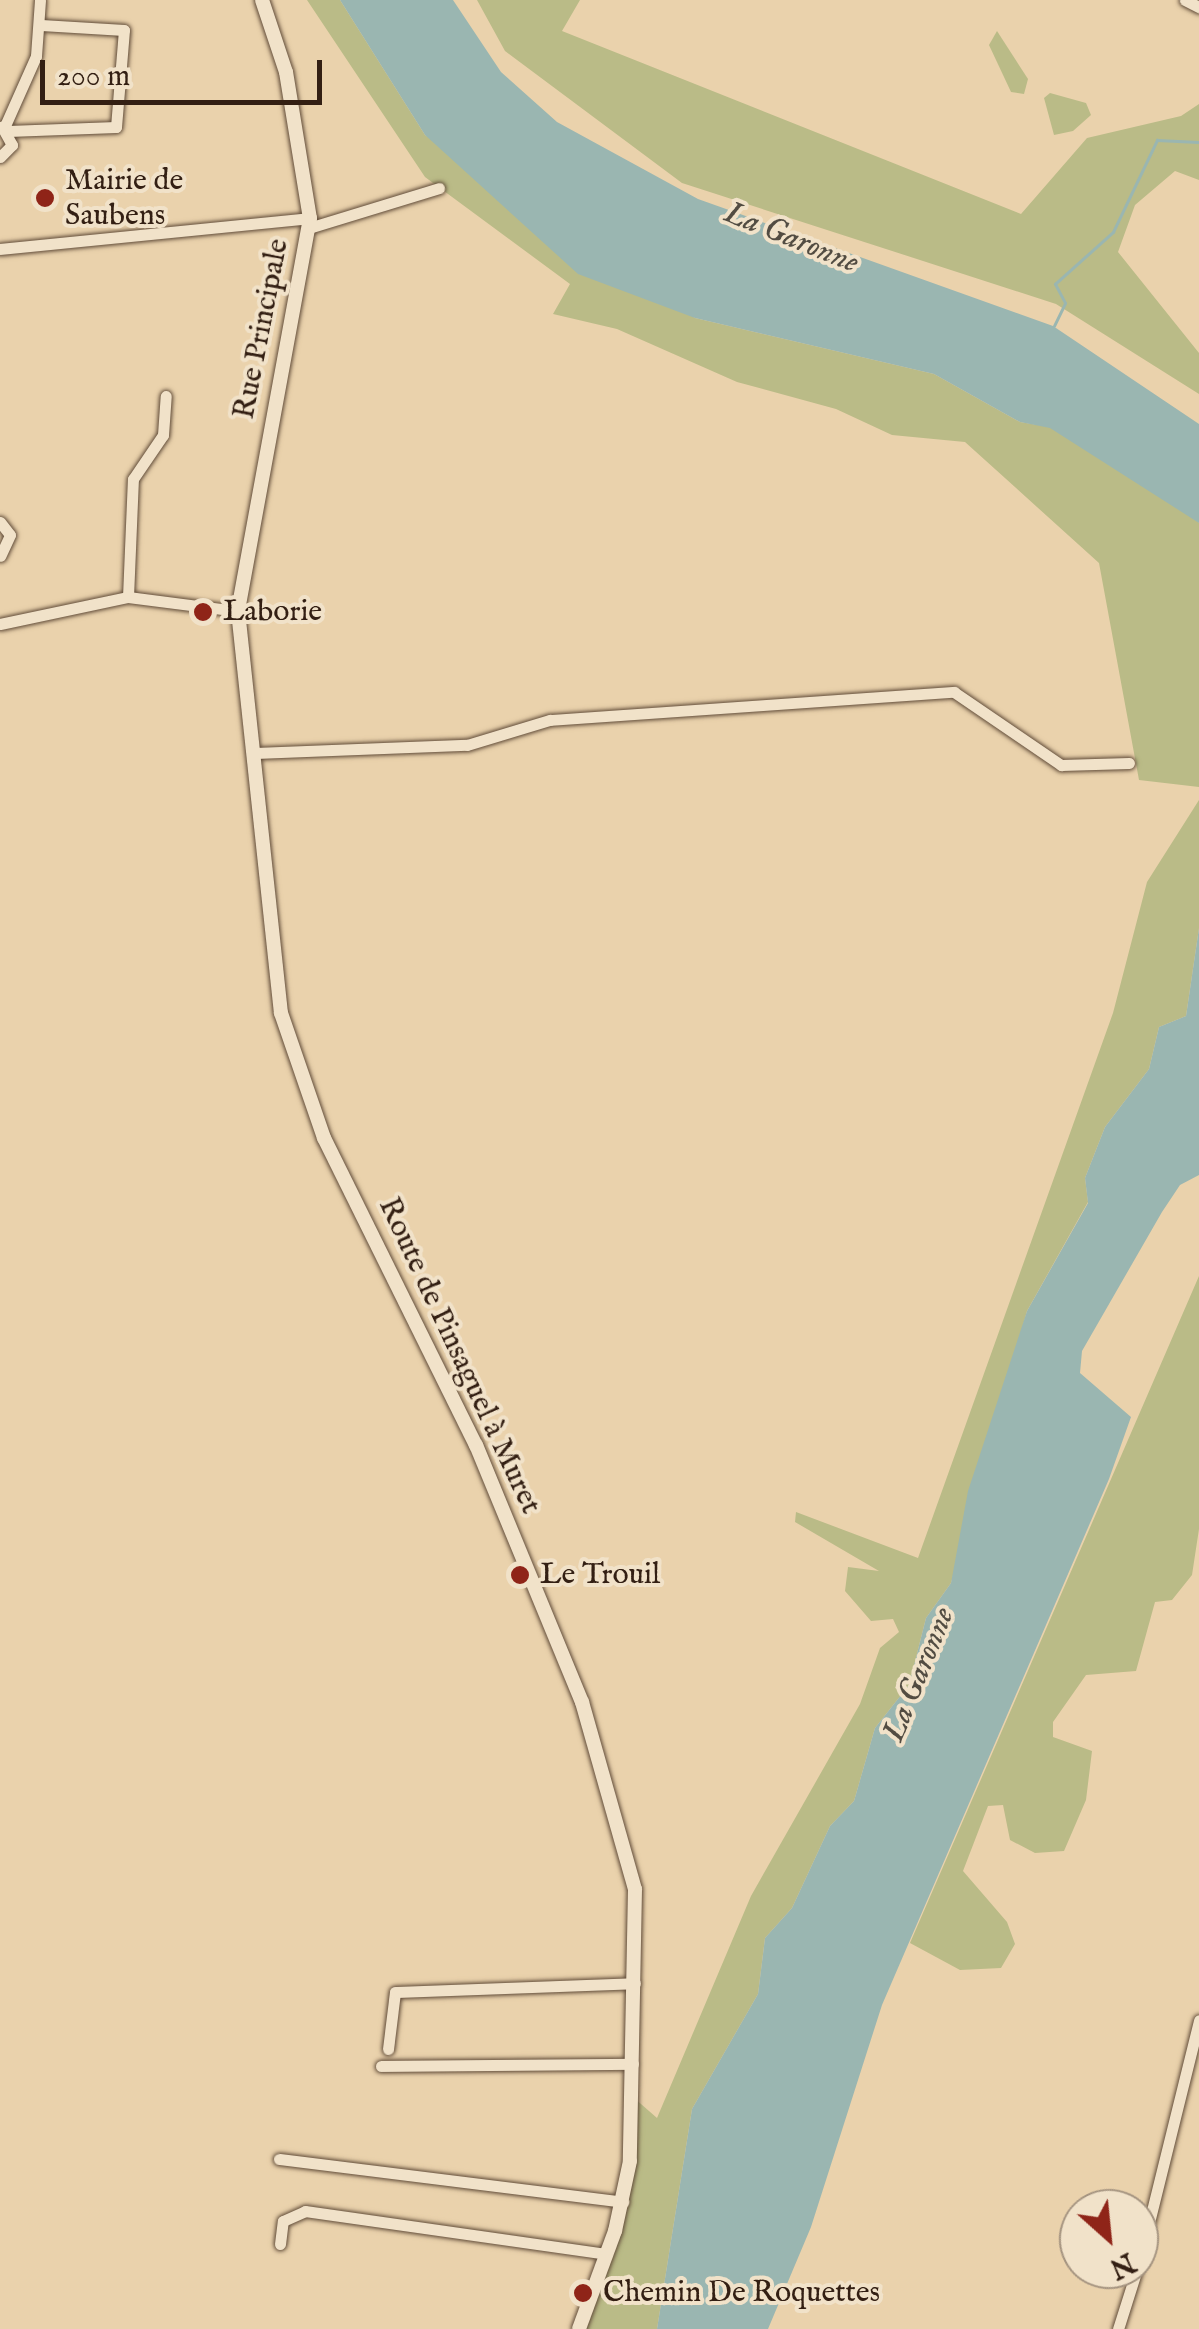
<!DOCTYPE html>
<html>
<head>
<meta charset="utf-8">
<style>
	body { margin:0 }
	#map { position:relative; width:1199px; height:2329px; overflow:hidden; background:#ead2ac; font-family:"IM FELL English",serif }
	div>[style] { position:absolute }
	.green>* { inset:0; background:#babb87 }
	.water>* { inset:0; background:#9ab6b1 }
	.stream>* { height:2.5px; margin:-1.25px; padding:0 1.25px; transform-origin:1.25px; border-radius:1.25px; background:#9ab6b1 }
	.roads { filter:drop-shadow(0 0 2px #614c39) drop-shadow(0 0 2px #614c39) }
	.minor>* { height:11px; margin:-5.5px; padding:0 5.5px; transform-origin:5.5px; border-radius:5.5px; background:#f1e2c9 }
	.tertiary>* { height:14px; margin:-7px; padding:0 7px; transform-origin:7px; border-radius:7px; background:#f1e2c9 }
	.dots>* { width:28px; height:28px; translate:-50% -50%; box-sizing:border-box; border:5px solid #f1e2c9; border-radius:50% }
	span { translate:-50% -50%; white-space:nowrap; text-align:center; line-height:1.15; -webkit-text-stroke:8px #f1e2c9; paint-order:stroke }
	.poi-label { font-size:30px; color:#331f13 }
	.left { translate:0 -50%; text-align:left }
	.street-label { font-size:30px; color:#331f13 }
	.water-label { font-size:32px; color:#524c42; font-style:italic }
	.north { position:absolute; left:1059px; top:2189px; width:100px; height:100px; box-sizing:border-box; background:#f1e2c9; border:2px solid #a59480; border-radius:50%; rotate:153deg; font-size:28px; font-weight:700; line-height:40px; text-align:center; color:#331f13 }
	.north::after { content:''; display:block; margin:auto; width:35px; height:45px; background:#8f2418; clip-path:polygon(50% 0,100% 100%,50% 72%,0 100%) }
	.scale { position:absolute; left:40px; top:60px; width:282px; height:45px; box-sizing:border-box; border:5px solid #331f13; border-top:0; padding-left:12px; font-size:30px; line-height:35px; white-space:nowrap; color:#331f13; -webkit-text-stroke:8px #f1e2c9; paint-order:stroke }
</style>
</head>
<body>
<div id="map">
	<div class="green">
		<div style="clip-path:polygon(307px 0,340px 0,425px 135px,695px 318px,934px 374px,1020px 422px,1050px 427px,1193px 515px,1199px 523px,1199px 787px,1139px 780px,1099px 563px,965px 442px,892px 435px,836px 409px,737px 382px,617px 329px,553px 314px,570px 284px,425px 177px)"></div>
		<div style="clip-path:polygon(477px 0,580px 0,562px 31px,1021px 214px,1087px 138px,1181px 116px,1199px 104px,1199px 180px,1175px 171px,1135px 205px,1118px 252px,1199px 353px,1199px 394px,1056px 304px,682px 183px,505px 51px)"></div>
		<div style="clip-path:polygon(997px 31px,1028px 79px,1024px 94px,1011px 92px,989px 45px)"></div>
		<div style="clip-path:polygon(1050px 93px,1086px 103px,1091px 115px,1073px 131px,1054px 135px,1044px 98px)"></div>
		<div style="clip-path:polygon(1199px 800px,1199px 928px,1186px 1016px,1159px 1027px,1149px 1069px,1105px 1127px,1085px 1178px,1088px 1202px,1027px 1311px,951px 1583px,926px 1618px,909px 1685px,875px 1728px,854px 1801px,830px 1826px,792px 1908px,765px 1938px,758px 1994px,692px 2109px,657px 2329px,579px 2329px,615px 2231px,633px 2097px,657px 2118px,751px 1896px,860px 1704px,880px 1648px,899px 1632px,893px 1619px,871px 1621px,845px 1591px,848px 1567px,879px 1571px,795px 1522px,796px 1512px,918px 1558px,1113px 1013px,1147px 882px)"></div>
		<div style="clip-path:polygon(1199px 1276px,1199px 1529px,1192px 1575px,1172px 1600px,1155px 1602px,1136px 1671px,1086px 1675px,1053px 1722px,1053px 1737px,1092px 1751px,1086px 1800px,1064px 1851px,1035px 1853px,1010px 1840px,1003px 1805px,988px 1806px,963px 1871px,1007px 1922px,1015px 1944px,1001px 1968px,960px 1970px,910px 1943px)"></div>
	</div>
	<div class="water">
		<div style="clip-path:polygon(340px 0,453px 0,501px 72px,557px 122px,698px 199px,1053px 326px,1199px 424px,1199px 523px,1050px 428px,1020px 422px,934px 374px,695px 318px,578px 274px,425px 135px)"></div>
		<div style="clip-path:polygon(1199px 928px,1199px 1175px,1180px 1185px,1162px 1212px,1082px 1351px,1080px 1373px,1131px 1417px,1109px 1479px,882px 2005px,811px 2227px,768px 2329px,657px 2329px,692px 2109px,758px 1994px,765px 1938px,792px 1908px,830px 1826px,854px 1801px,875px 1728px,909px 1685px,926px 1618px,951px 1583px,968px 1491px,1027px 1311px,1088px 1203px,1085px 1178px,1105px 1127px,1149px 1069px,1159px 1027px,1186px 1016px)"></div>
	</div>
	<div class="stream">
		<div style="left:1054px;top:326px;width:25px;rotate:-64deg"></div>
		<div style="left:1065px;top:303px;width:21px;rotate:-118deg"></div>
		<div style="left:1055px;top:284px;width:78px;rotate:-41.9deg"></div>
		<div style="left:1113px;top:232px;width:102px;rotate:-64.4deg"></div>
		<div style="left:1157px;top:140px;width:42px;rotate:2.7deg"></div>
	</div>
	<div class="roads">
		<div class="minor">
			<div style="left:1185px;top:0;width:16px;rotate:27deg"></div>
			<div style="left:4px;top:128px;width:79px;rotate:-66deg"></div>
			<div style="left:36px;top:56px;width:56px;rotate:-85.9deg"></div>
			<div style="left:8px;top:131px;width:108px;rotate:-2.1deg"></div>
			<div style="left:116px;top:127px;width:97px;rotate:-85.3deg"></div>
			<div style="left:124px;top:30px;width:83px;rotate:-176.6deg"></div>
			<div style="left:0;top:157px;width:17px;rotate:-45deg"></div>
			<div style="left:12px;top:145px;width:21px;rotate:-119deg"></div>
			<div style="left:309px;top:228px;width:136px;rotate:-17.1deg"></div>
			<div style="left:0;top:249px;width:312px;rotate:-5.7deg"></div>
			<div style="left:0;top:522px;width:16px;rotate:52deg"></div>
			<div style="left:10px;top:535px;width:23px;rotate:115deg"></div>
			<div style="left:128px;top:597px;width:118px;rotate:-87.6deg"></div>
			<div style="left:133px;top:479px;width:53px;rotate:-55.7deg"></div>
			<div style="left:163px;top:435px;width:39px;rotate:-86deg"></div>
			<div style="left:0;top:624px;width:131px;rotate:-11.9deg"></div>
			<div style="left:128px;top:597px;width:111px;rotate:7.3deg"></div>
			<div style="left:255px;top:753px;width:212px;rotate:-2.2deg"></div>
			<div style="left:467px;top:745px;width:87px;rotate:-16.8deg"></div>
			<div style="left:550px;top:720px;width:405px;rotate:-4deg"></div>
			<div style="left:954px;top:692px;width:130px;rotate:34.3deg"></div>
			<div style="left:1061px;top:765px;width:68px;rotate:-1.7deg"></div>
			<div style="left:388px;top:2049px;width:57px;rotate:-83deg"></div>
			<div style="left:395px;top:1992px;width:240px;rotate:-2.1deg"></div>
			<div style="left:381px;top:2066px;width:252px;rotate:-0.5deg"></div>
			<div style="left:279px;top:2159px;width:347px;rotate:7.1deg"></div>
			<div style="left:280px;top:2244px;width:23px;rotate:-83deg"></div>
			<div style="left:283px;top:2221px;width:24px;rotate:-24deg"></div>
			<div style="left:305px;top:2211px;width:304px;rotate:8.1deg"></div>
			<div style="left:1139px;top:2263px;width:250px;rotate:-76.1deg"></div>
			<div style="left:1118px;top:2329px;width:63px;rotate:-72.4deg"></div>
		</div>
		<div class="tertiary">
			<div style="left:262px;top:0;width:76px;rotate:71.6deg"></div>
			<div style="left:286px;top:72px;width:148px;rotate:80.7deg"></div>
			<div style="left:310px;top:218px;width:400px;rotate:100.4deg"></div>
			<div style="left:238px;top:611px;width:404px;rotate:83.9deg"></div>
			<div style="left:281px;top:1013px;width:132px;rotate:71deg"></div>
			<div style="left:324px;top:1138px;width:343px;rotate:63.7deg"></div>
			<div style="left:476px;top:1445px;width:278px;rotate:67.6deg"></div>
			<div style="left:582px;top:1702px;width:194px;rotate:74.2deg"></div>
			<div style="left:635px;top:1889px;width:272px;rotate:91.1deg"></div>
			<div style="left:630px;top:2161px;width:72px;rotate:102.1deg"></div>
			<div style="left:615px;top:2231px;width:104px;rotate:110.2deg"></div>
		</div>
	</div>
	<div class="dots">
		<div style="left:45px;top:198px;background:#8f2418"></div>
		<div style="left:203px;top:612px;background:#8f2418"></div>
		<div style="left:520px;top:1575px;background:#8f2418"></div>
		<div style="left:583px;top:2293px;background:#8f2418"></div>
	</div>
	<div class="poi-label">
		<span class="left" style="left:65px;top:198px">Mairie de<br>Saubens</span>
		<span class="left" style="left:223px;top:612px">Laborie</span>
		<span class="left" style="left:540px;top:1575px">Le Trouil</span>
		<span class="left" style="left:603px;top:2293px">Chemin De Roquettes</span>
	</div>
	<div class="street-label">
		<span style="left:262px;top:329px;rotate:-79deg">Rue Principale</span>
		<span style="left:459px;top:1356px;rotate:65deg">Route de Pinsaguel à Muret</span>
	</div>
	<div class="water-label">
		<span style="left:791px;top:239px;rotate:22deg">La Garonne</span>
		<span style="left:920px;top:1675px;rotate:-68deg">La Garonne</span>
	</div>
	<div class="north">N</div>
	<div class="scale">200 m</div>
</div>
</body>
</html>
